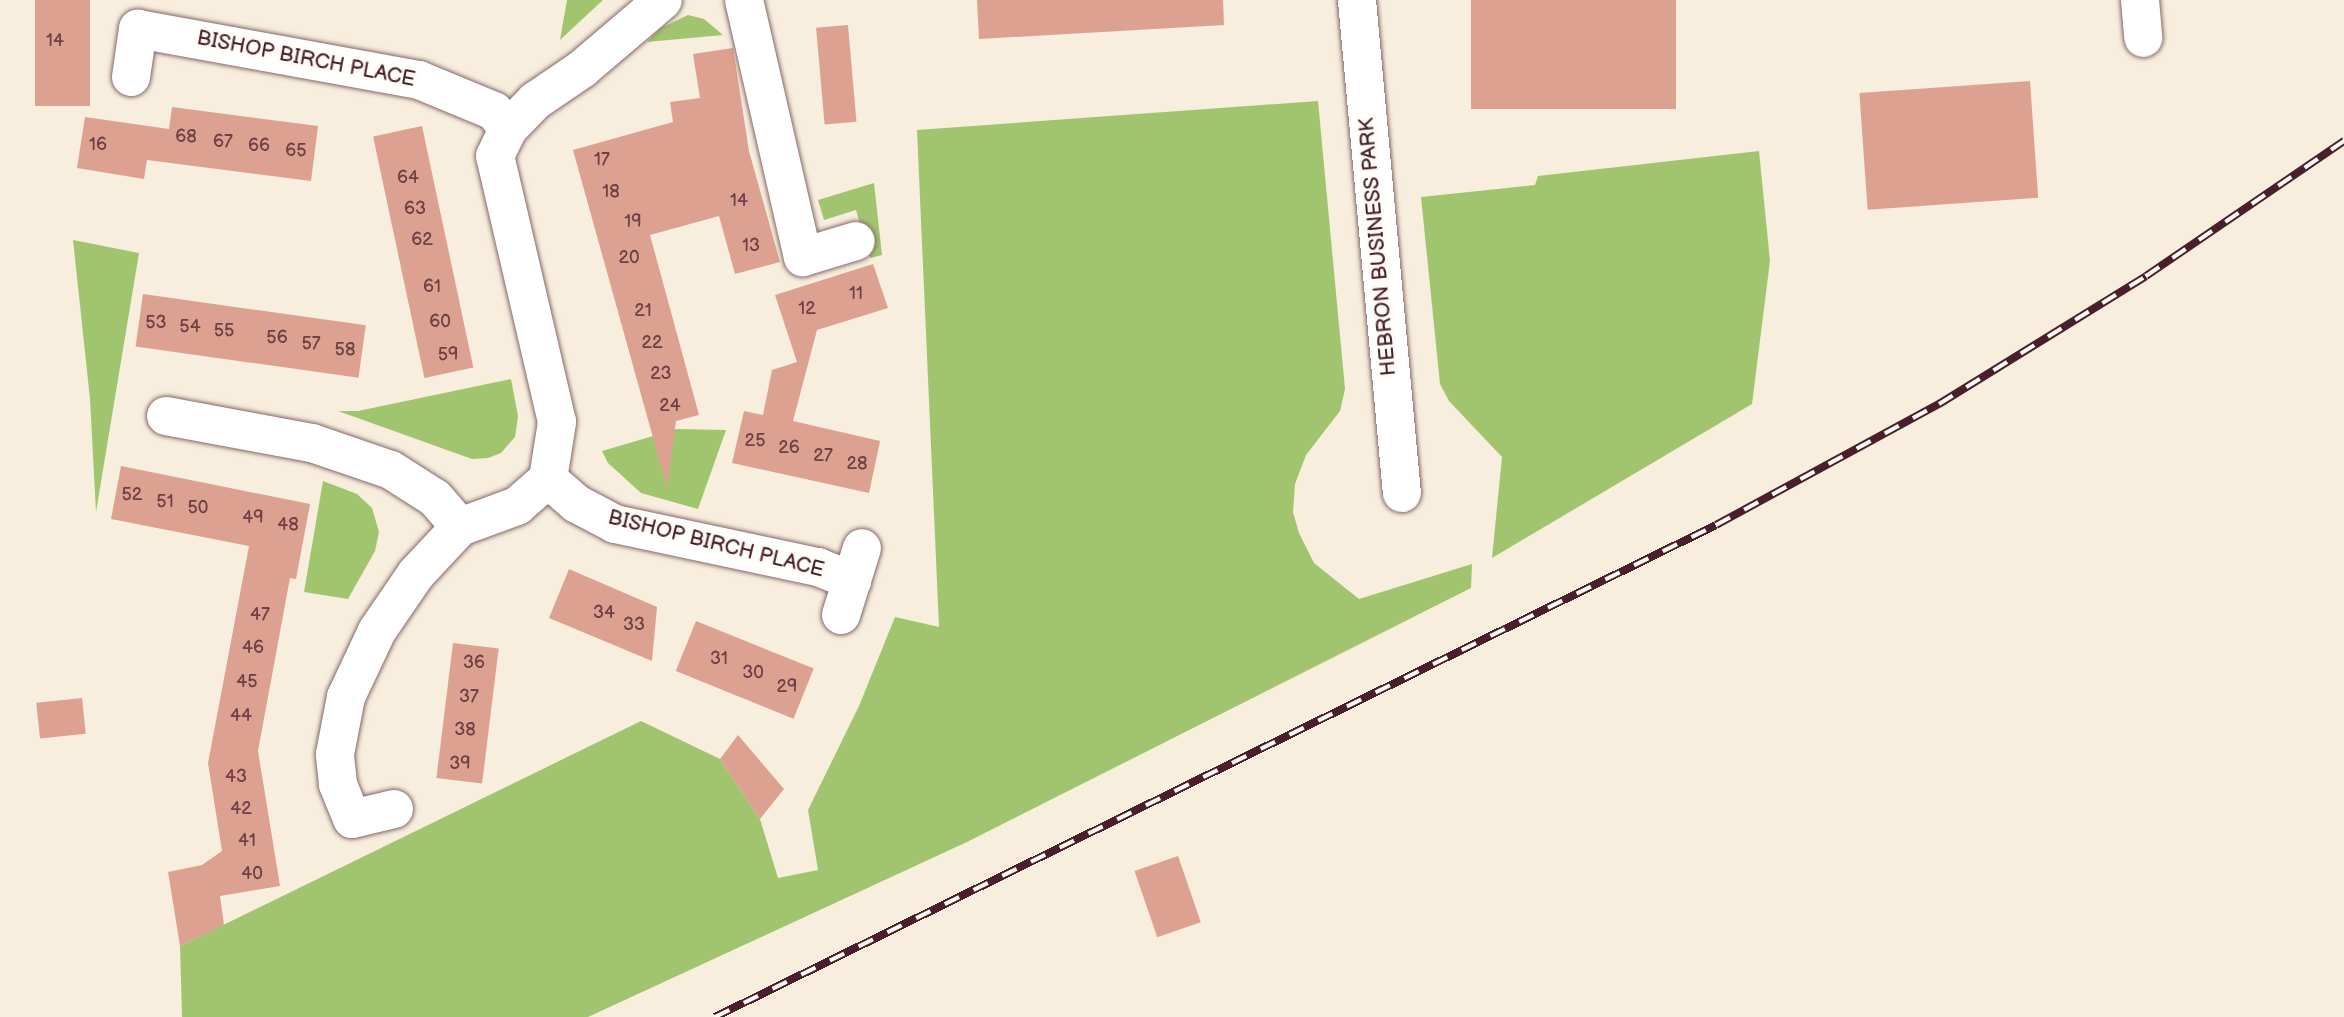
<!DOCTYPE html>
<html>
<head>
<meta charset="utf-8">
<style>
	body { margin:0 }
	#map { position:relative; width:2344px; height:1017px; overflow:hidden; background:#f7eedd; font-family:"Balsamiq Sans",sans-serif }
	div>[style] { position:absolute }
	.green>* { inset:0; background:#a1c56f }
	.building>* { inset:0; background:#dda191; transform-origin:0 0 }
	.roads { filter:drop-shadow(0 0 2px #876769) drop-shadow(0 0 2px #876769) }
	.street>* { height:38px; margin:-19px; padding:0 19px; transform-origin:19px; border-radius:19px; background:#fff }
	.rail>* { height:8px; margin-top:-4px; transform-origin:0; background:repeating-linear-gradient(90deg,#fdfcf7 0 16px,#4a1f2b 0 32px); box-sizing:border-box; border-block:2px solid #4a1f2b }
	span { translate:-50% -50%; white-space:nowrap; text-align:center; line-height:1.15; -webkit-text-stroke:7px #fdfcf7; paint-order:stroke }
	.number-label { font-size:18px; color:#6f4044 }
	.number-label span { -webkit-text-stroke-width:0 }
	.street-label { font-size:21px; color:#4a1f2b }
</style>
</head>
<body>
<div id="map">
	<div class="green">
		<div style="clip-path:polygon(567px 0,603px 0,560px 40px)"></div>
		<div style="clip-path:polygon(688px 15px,704px 19px,723px 35px,647px 42px,661px 28px)"></div>
		<div style="clip-path:polygon(1318px 101px,1345px 389px,1340px 411px,1306px 455px,1295px 484px,1293px 512px,1299px 533px,1314px 563px,1359px 599px,1472px 564px,1471px 588px,967px 842px,588px 1017px,182px 1017px,180px 946px,641px 721px,720px 759px,760px 819px,778px 878px,818px 870px,808px 810px,859px 706px,895px 617px,939px 627px,917px 130px)"></div>
		<div style="clip-path:polygon(1759px 151px,1770px 261px,1752px 404px,1492px 558px,1502px 457px,1449px 401px,1440px 384px,1421px 197px,1535px 185px,1538px 176px)"></div>
		<div style="clip-path:polygon(874px 183px,882px 255px,870px 258px,856px 210px,824px 220px,818px 200px)"></div>
		<div style="clip-path:polygon(73px 240px,139px 253px,96px 512px,90px 399px)"></div>
		<div style="clip-path:polygon(511px 379px,518px 416px,515px 437px,501px 453px,488px 458px,472px 459px,338px 411px,358px 411px)"></div>
		<div style="clip-path:polygon(677px 429px,726px 430px,698px 509px,641px 493px,608px 463px,602px 451px)"></div>
		<div style="clip-path:polygon(323px 481px,357px 494px,372px 508px,379px 532px,375px 551px,348px 599px,304px 592px)"></div>
	</div>
	<div class="building">
		<div style="left:35px;top:0;width:55px;height:106px"></div>
		<div style="clip-path:polygon(977px 0,1223px 0,1224px 25px,979px 39px)"></div>
		<div style="left:1471px;top:0;width:205px;height:109px"></div>
		<div style="left:848px;top:25px;width:97px;height:32px;rotate:85deg"></div>
		<div style="clip-path:polygon(733px 48px,749px 151px,780px 262px,735px 274px,719px 216px,650px 235px,699px 415px,676px 421px,667px 488px,573px 150px,673px 122px,670px 102px,700px 98px,693px 54px)"></div>
		<div style="left:2030px;top:81px;width:117px;height:171px;rotate:86deg"></div>
		<div style="clip-path:polygon(172px 107px,318px 126px,311px 181px,147px 160px,144px 179px,77px 168px,85px 117px,169px 129px)"></div>
		<div style="left:422px;top:126px;width:247px;height:50px;rotate:78deg"></div>
		<div style="clip-path:polygon(873px 264px,888px 308px,817px 330px,793px 421px,880px 441px,869px 493px,732px 463px,744px 411px,763px 415px,772px 370px,797px 362px,775px 295px)"></div>
		<div style="left:143px;top:294px;width:225px;height:53px;rotate:8deg"></div>
		<div style="clip-path:polygon(121px 466px,310px 504px,296px 579px,290px 578px,258px 751px,280px 886px,220px 896px,224px 925px,180px 946px,168px 872px,202px 865px,222px 851px,208px 763px,249px 546px,111px 519px)"></div>
		<div style="clip-path:polygon(569px 569px,657px 607px,652px 661px,549px 618px)"></div>
		<div style="left:696px;top:621px;width:127px;height:54px;rotate:22deg"></div>
		<div style="left:453px;top:643px;width:46px;height:136px;rotate:7deg"></div>
		<div style="left:82px;top:698px;width:36px;height:46px;rotate:84deg"></div>
		<div style="clip-path:polygon(738px 735px,784px 789px,760px 819px,720px 759px)"></div>
		<div style="left:1178px;top:856px;width:70px;height:46px;rotate:71deg"></div>
	</div>
	<div class="roads">
		<div class="street">
			<div style="left:744px;top:0;width:264px;rotate:77.1deg"></div>
			<div style="left:803px;top:257px;width:55px;rotate:-16.8deg"></div>
			<div style="left:1357px;top:0;width:495px;rotate:84.8deg"></div>
			<div style="left:2140px;top:0;width:38px;rotate:85deg"></div>
			<div style="left:131px;top:77px;width:49px;rotate:-81.7deg"></div>
			<div style="left:138px;top:29px;width:286px;rotate:10.3deg"></div>
			<div style="left:419px;top:80px;width:81px;rotate:22.5deg"></div>
			<div style="left:494px;top:111px;width:23px;rotate:52deg"></div>
			<div style="left:166px;top:416px;width:148px;rotate:10.5deg"></div>
			<div style="left:312px;top:443px;width:83px;rotate:18.9deg"></div>
			<div style="left:391px;top:470px;width:52px;rotate:32.5deg"></div>
			<div style="left:435px;top:498px;width:38px;rotate:49deg"></div>
			<div style="left:548px;top:479px;width:38px;rotate:41deg"></div>
			<div style="left:577px;top:504px;width:43px;rotate:27.8deg"></div>
			<div style="left:615px;top:524px;width:208px;rotate:12deg"></div>
			<div style="left:818px;top:567px;width:37px;rotate:22deg"></div>
			<div style="left:841px;top:615px;width:70px;rotate:-72.6deg"></div>
			<div style="left:394px;top:809px;width:43px;rotate:166.6deg"></div>
			<div style="left:352px;top:819px;width:38px;rotate:-112deg"></div>
			<div style="left:338px;top:784px;width:30px;rotate:-96deg"></div>
			<div style="left:335px;top:754px;width:58px;rotate:-79.1deg"></div>
			<div style="left:346px;top:697px;width:73px;rotate:-64.8deg"></div>
			<div style="left:377px;top:631px;width:69px;rotate:-55.6deg"></div>
			<div style="left:416px;top:574px;width:64px;rotate:-46.9deg"></div>
			<div style="left:460px;top:527px;width:61px;rotate:-20.2deg"></div>
			<div style="left:517px;top:506px;width:41px;rotate:-41.1deg"></div>
			<div style="left:548px;top:479px;width:58px;rotate:-81deg"></div>
			<div style="left:557px;top:422px;width:273px;rotate:-103.1deg"></div>
			<div style="left:495px;top:156px;width:30px;rotate:-64deg"></div>
			<div style="left:508px;top:129px;width:39px;rotate:-46deg"></div>
			<div style="left:535px;top:101px;width:57px;rotate:-34.2deg"></div>
			<div style="left:582px;top:69px;width:106px;rotate:-40.4deg"></div>
		</div>
	</div>
	<div class="rail">
		<div style="left:715px;top:1017px;width:1115px;rotate:-26.17deg"></div>
		<div style="left:1716px;top:525px;width:254px;rotate:-28.5deg"></div>
		<div style="left:1939px;top:404px;width:243px;rotate:-31.7deg"></div>
		<div style="left:2146px;top:276px;width:240px;rotate:-34.3deg"></div>
	</div>
	<div class="number-label">
		<span style="left:55px;top:41px">14</span>
		<span style="left:186px;top:137px">68</span>
		<span style="left:223px;top:142px">67</span>
		<span style="left:98px;top:145px">16</span>
		<span style="left:259px;top:146px">66</span>
		<span style="left:296px;top:151px">65</span>
		<span style="left:602px;top:160px">17</span>
		<span style="left:408px;top:178px">64</span>
		<span style="left:611px;top:192px">18</span>
		<span style="left:739px;top:201px">14</span>
		<span style="left:415px;top:209px">63</span>
		<span style="left:633px;top:222px">19</span>
		<span style="left:422px;top:240px">62</span>
		<span style="left:751px;top:246px">13</span>
		<span style="left:629px;top:258px">20</span>
		<span style="left:432px;top:287px">61</span>
		<span style="left:856px;top:294px">11</span>
		<span style="left:807px;top:309px">12</span>
		<span style="left:643px;top:311px">21</span>
		<span style="left:440px;top:322px">60</span>
		<span style="left:156px;top:323px">53</span>
		<span style="left:190px;top:327px">54</span>
		<span style="left:224px;top:331px">55</span>
		<span style="left:277px;top:338px">56</span>
		<span style="left:652px;top:343px">22</span>
		<span style="left:311px;top:344px">57</span>
		<span style="left:345px;top:350px">58</span>
		<span style="left:448px;top:355px">59</span>
		<span style="left:661px;top:374px">23</span>
		<span style="left:670px;top:406px">24</span>
		<span style="left:755px;top:441px">25</span>
		<span style="left:789px;top:448px">26</span>
		<span style="left:823px;top:456px">27</span>
		<span style="left:857px;top:464px">28</span>
		<span style="left:132px;top:495px">52</span>
		<span style="left:165px;top:502px">51</span>
		<span style="left:198px;top:508px">50</span>
		<span style="left:253px;top:518px">49</span>
		<span style="left:288px;top:525px">48</span>
		<span style="left:604px;top:613px">34</span>
		<span style="left:260px;top:615px">47</span>
		<span style="left:634px;top:625px">33</span>
		<span style="left:253px;top:648px">46</span>
		<span style="left:719px;top:659px">31</span>
		<span style="left:474px;top:663px">36</span>
		<span style="left:753px;top:673px">30</span>
		<span style="left:247px;top:682px">45</span>
		<span style="left:787px;top:687px">29</span>
		<span style="left:469px;top:697px">37</span>
		<span style="left:241px;top:716px">44</span>
		<span style="left:465px;top:730px">38</span>
		<span style="left:460px;top:764px">39</span>
		<span style="left:236px;top:777px">43</span>
		<span style="left:241px;top:809px">42</span>
		<span style="left:247px;top:841px">41</span>
		<span style="left:252px;top:874px">40</span>
	</div>
	<div class="street-label">
		<span style="left:306px;top:59px;rotate:11deg">BISHOP BIRCH PLACE</span>
		<span style="left:1378px;top:247px;rotate:-95deg">HEBRON BUSINESS PARK</span>
		<span style="left:716px;top:544px;rotate:14deg">BISHOP BIRCH PLACE</span>
	</div>
</div>
</body>
</html>
